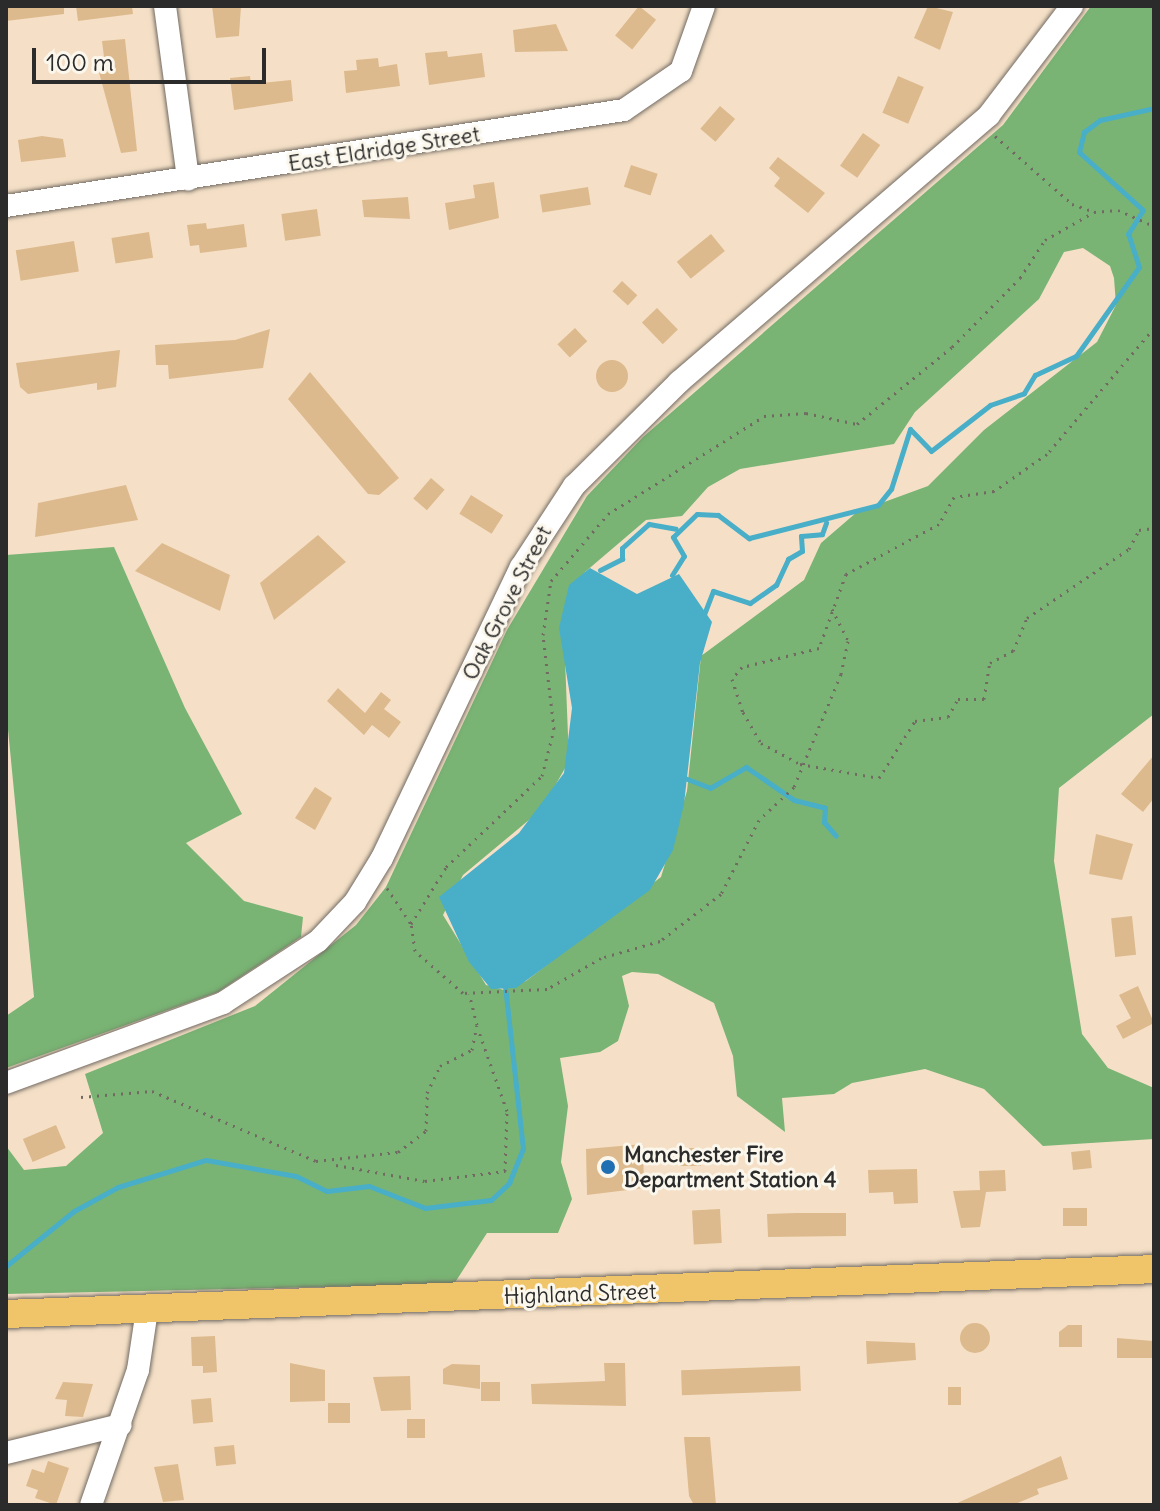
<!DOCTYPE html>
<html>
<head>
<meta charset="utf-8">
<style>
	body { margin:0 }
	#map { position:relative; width:1160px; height:1511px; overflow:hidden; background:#f5e0c7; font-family:Delius,sans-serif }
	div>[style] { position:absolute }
	.forest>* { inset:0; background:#79b474 }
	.water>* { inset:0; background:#49aec8 }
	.stream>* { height:5px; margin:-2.5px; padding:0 2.5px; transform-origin:2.5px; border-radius:2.5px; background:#49aec8 }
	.building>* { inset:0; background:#ddba8d; transform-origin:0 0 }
	.round { border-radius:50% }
	.path>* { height:3px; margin-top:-1.5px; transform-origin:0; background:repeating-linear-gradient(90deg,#726a62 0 2px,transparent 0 8px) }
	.roads { filter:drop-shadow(0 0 2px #726a62) drop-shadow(0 0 2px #726a62) }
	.minor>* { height:22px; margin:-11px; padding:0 11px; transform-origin:11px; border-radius:11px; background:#fff }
	.major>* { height:28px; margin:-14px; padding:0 14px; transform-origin:14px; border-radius:14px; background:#f0c469 }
	.dots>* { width:22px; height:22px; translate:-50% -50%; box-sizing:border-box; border:4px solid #fbf7ec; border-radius:50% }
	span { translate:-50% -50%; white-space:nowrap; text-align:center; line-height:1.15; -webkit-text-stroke:6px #fbf7ec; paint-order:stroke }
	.street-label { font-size:22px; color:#2b2b2b }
	.poi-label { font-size:22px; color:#2b2b2b; font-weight:700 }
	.left { translate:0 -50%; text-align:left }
	.frame { position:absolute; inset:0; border:8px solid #2b2b2b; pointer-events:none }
	.scale { position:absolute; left:32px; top:48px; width:234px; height:36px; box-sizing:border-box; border:4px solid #2b2b2b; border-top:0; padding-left:10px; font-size:24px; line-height:28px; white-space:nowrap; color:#2b2b2b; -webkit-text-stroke:6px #fbf7ec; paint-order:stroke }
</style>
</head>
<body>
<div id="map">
	<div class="forest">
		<div style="clip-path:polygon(evenodd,1091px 6px,1154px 6px,1154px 714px,1059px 788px,1054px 861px,1082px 1034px,1108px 1068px,1154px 1088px,1154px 1139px,1043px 1146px,984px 1089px,925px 1069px,852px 1083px,834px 1094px,782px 1098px,785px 1132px,737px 1096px,733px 1056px,714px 1003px,658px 974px,632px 972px,622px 976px,629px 1006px,618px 1041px,600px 1052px,560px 1058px,568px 1106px,561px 1162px,572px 1199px,558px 1233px,487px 1233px,454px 1284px,6px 1294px,6px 1146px,24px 1170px,66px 1166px,103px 1133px,85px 1074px,255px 1006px,356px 925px,386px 887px,507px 630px,587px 496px,643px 437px,1003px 125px,1091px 6px,1083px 248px,1110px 266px,1114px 278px,1116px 305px,1097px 342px,984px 430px,928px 486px,857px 512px,821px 543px,804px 580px,701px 656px,687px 791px,661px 877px,526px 981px,504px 990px,486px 985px,443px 915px,463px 875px,542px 809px,569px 761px,565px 659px,585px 572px,646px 520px,682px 516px,708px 487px,740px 469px,894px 444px,915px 412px,1039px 299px,1064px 252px,1083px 248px)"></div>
		<div style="clip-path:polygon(114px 547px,185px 708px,242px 814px,186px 843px,244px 901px,303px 917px,301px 937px,218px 992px,6px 1068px,6px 1016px,34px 997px,6px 709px,6px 555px)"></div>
	</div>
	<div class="water">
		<div style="clip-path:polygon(590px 568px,637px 594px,679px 574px,712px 622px,700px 663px,684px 804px,673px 850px,650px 890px,516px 988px,491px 989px,469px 962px,439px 897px,519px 833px,564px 773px,572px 708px,559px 628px,569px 585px)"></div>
	</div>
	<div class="stream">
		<div style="left:600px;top:570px;width:25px;rotate:-27deg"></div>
		<div style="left:622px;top:559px;width:11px;rotate:-90deg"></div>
		<div style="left:622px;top:548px;width:36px;rotate:-42deg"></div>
		<div style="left:649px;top:524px;width:27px;rotate:10deg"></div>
		<div style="left:672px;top:575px;width:22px;rotate:-58deg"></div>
		<div style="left:684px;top:556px;width:22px;rotate:-120deg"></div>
		<div style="left:673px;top:537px;width:33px;rotate:-44deg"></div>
		<div style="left:697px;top:514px;width:21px;rotate:3deg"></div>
		<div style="left:718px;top:515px;width:39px;rotate:37deg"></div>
		<div style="left:749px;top:538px;width:133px;rotate:-14.3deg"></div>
		<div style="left:878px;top:505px;width:21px;rotate:-51deg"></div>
		<div style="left:891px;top:489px;width:63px;rotate:-72.4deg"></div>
		<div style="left:910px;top:429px;width:30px;rotate:46deg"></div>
		<div style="left:931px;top:451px;width:75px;rotate:-37.9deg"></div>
		<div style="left:990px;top:405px;width:36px;rotate:-19deg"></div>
		<div style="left:1024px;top:393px;width:21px;rotate:-59deg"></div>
		<div style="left:1035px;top:375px;width:45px;rotate:-24.9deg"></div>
		<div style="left:1076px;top:356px;width:109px;rotate:-54.7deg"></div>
		<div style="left:1139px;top:267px;width:35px;rotate:-108deg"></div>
		<div style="left:1128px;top:234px;width:28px;rotate:-58deg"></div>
		<div style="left:1143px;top:210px;width:86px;rotate:-137.8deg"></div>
		<div style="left:1079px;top:152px;width:21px;rotate:-76deg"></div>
		<div style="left:1084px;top:132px;width:20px;rotate:-37deg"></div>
		<div style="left:1100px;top:120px;width:55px;rotate:-12.5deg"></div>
		<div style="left:703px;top:617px;width:28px;rotate:-69deg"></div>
		<div style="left:713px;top:591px;width:39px;rotate:18deg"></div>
		<div style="left:750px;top:603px;width:32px;rotate:-35deg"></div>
		<div style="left:776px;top:585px;width:29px;rotate:-65deg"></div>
		<div style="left:788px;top:559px;width:16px;rotate:-30deg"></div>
		<div style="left:802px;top:551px;width:15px;rotate:-94deg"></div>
		<div style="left:801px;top:536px;width:21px;rotate:-5deg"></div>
		<div style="left:822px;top:534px;width:12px;rotate:-70deg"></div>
		<div style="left:682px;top:777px;width:30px;rotate:21deg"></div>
		<div style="left:710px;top:788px;width:42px;rotate:-30.3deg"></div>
		<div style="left:746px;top:767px;width:58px;rotate:34.5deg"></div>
		<div style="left:794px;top:800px;width:32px;rotate:14deg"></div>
		<div style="left:825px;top:808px;width:14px;rotate:94deg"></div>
		<div style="left:824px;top:822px;width:18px;rotate:49deg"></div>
		<div style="left:6px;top:1266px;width:87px;rotate:-39deg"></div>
		<div style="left:74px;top:1211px;width:50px;rotate:-28.6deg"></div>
		<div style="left:118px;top:1187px;width:92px;rotate:-17.1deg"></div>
		<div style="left:206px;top:1160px;width:91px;rotate:10.1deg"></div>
		<div style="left:296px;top:1176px;width:34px;rotate:26deg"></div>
		<div style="left:327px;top:1191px;width:42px;rotate:-6.8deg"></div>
		<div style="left:369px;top:1186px;width:60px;rotate:21.4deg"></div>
		<div style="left:425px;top:1208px;width:66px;rotate:-6.9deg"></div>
		<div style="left:491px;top:1200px;width:25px;rotate:-43deg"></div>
		<div style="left:509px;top:1183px;width:37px;rotate:-68deg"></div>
		<div style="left:523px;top:1149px;width:165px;rotate:-96.3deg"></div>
	</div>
	<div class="building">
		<div style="clip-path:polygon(6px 6px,64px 6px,64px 14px,6px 21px)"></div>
		<div style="clip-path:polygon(76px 6px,132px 6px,133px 14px,78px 21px)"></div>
		<div style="clip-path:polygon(212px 6px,241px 6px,239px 36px,216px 38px)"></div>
		<div style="left:639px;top:6px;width:22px;height:38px;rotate:39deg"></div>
		<div style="clip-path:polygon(928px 6px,953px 12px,940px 50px,914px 38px)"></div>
		<div style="clip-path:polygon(556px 24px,568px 51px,515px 52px,513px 30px)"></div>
		<div style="clip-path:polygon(125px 39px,137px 151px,121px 153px,95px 58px,104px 57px,102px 41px)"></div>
		<div style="clip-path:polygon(447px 51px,448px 57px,482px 53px,485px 77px,429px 85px,425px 53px)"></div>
		<div style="clip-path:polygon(378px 58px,379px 67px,397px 64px,400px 86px,346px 93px,344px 71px,357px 70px,356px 60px)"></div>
		<div style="clip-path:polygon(250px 76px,251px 84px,291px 80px,293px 101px,234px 110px,230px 78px)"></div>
		<div style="left:898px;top:76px;width:28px;height:40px;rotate:23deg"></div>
		<div style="left:720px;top:106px;width:20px;height:30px;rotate:41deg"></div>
		<div style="left:863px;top:133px;width:21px;height:40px;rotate:35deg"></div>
		<div style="clip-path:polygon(42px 136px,63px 139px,66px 157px,21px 162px,18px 140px)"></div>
		<div style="clip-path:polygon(778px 157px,825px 193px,808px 213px,774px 186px,780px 178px,769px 168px)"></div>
		<div style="left:631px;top:165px;width:28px;height:23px;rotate:18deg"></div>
		<div style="clip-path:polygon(494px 182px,499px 218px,449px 230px,445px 203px,475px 198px,473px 185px)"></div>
		<div style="left:588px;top:187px;width:18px;height:49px;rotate:81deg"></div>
		<div style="clip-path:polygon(408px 197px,410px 219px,364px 217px,362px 200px)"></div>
		<div style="left:317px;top:209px;width:27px;height:36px;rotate:82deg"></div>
		<div style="clip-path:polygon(206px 223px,207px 229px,244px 224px,247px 247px,200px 253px,199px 245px,190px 246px,187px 225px)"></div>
		<div style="left:149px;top:232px;width:26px;height:38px;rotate:81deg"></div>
		<div style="left:711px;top:234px;width:22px;height:44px;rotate:51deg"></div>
		<div style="left:74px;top:241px;width:31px;height:59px;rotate:81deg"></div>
		<div style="left:622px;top:281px;width:21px;height:14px;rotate:43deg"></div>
		<div style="left:657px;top:308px;width:30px;height:21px;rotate:46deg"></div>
		<div style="left:575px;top:328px;width:18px;height:24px;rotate:47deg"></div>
		<div style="clip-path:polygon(270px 329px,263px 368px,169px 379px,168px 365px,156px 365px,155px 345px,235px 340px)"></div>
		<div style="clip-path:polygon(120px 350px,116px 387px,97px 390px,97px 383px,28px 394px,20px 387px,16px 363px)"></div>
		<div class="round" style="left:596px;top:360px;width:32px;height:32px"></div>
		<div style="clip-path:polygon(310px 372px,399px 478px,379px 495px,368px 494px,288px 399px)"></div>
		<div style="left:431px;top:478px;width:18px;height:27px;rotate:41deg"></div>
		<div style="clip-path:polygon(126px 485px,138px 520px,35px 537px,38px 503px)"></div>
		<div style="left:471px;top:495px;width:38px;height:22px;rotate:32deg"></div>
		<div style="clip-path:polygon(318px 535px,346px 562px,274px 620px,260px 583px)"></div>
		<div style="clip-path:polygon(162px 543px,230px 575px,220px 611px,135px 571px)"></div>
		<div style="clip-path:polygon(338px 688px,365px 713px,381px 692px,391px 700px,384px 709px,401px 722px,389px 738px,372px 725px,364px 735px,327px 701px)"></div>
		<div style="clip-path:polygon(1154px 755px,1154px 798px,1143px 812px,1121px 794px)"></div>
		<div style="clip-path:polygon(315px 787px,332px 798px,315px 830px,295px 818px)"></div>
		<div style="clip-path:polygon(1096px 834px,1133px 844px,1122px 880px,1089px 874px)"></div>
		<div style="left:1132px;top:916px;width:39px;height:21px;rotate:84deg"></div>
		<div style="clip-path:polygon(1138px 986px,1154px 1023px,1123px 1039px,1116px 1026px,1131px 1018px,1119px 995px)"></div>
		<div style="left:56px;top:1125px;width:25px;height:36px;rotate:67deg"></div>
		<div style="clip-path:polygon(643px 1144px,644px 1188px,587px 1195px,586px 1149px)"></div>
		<div style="left:680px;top:1148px;width:21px;height:18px"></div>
		<div style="left:1090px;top:1150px;width:18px;height:19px;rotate:84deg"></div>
		<div style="clip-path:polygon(917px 1169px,918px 1203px,894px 1204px,893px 1192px,869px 1193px,868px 1170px)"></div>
		<div style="clip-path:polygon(1005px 1170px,1006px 1191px,986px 1192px,980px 1227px,961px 1228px,953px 1191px,980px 1190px,979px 1171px)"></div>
		<div style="left:1063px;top:1208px;width:24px;height:18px"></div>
		<div style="left:720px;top:1209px;width:34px;height:28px;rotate:87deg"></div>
		<div style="clip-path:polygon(796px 1213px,846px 1213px,846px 1236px,768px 1237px,767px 1214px)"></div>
		<div class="round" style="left:960px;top:1323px;width:30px;height:30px"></div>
		<div style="clip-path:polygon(1068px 1325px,1082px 1325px,1082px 1347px,1059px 1347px,1059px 1332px)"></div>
		<div style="clip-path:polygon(215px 1336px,217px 1372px,203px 1373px,203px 1366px,192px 1366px,191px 1337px)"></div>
		<div style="clip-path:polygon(1117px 1338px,1153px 1341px,1153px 1358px,1117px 1358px)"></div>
		<div style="clip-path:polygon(866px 1341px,915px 1343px,916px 1360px,867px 1364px)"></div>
		<div style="clip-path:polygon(290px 1363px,325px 1370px,325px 1401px,290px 1402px)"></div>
		<div style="clip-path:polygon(604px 1363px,625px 1363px,626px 1406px,532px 1404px,531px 1384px,605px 1381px)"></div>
		<div style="clip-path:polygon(452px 1364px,480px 1365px,480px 1389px,443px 1384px,443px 1369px)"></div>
		<div style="left:800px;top:1366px;width:25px;height:119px;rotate:88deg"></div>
		<div style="clip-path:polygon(410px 1376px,411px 1410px,381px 1411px,373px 1377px)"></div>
		<div style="clip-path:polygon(63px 1382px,93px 1384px,83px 1417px,65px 1416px,67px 1400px,55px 1399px)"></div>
		<div style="left:481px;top:1382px;width:19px;height:19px"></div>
		<div style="left:948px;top:1387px;width:13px;height:18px"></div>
		<div style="left:211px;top:1398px;width:24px;height:20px;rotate:85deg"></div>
		<div style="left:328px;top:1403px;width:22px;height:20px"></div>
		<div style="left:407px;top:1419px;width:18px;height:19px"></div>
		<div style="clip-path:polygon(684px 1437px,710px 1437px,716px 1505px,694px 1505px,689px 1496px)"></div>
		<div style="left:234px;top:1445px;width:19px;height:20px;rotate:84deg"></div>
		<div style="clip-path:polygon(1061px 1456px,1068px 1479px,1037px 1489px,1039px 1494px,1013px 1505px,953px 1505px)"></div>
		<div style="clip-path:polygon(48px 1461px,69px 1468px,56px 1505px,35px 1498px,38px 1490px,26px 1486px,32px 1469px,44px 1473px)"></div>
		<div style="clip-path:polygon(178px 1464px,184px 1500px,163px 1502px,154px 1467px)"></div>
	</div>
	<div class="path">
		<div style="left:995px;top:136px;width:103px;rotate:41.4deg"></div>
		<div style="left:1072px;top:204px;width:21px;rotate:19deg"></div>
		<div style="left:1154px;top:328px;width:165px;rotate:130.3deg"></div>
		<div style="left:1047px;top:454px;width:65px;rotate:145.1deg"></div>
		<div style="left:994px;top:491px;width:40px;rotate:171.5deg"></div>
		<div style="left:954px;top:497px;width:31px;rotate:119deg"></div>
		<div style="left:939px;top:524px;width:106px;rotate:151.7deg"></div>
		<div style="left:846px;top:574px;width:79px;rotate:110deg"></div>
		<div style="left:819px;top:648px;width:79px;rotate:166.1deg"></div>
		<div style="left:742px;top:667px;width:16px;rotate:130deg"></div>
		<div style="left:732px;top:679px;width:35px;rotate:72deg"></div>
		<div style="left:743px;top:712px;width:36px;rotate:60deg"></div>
		<div style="left:761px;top:743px;width:44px;rotate:28.3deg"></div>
		<div style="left:800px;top:764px;width:80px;rotate:10deg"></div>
		<div style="left:879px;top:778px;width:67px;rotate:-57.7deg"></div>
		<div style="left:915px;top:721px;width:33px;rotate:-7deg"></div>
		<div style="left:948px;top:717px;width:21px;rotate:-61deg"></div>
		<div style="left:958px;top:699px;width:26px"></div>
		<div style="left:984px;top:699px;width:36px;rotate:-81deg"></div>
		<div style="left:990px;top:663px;width:26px;rotate:-28deg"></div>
		<div style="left:1013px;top:651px;width:36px;rotate:-67deg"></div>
		<div style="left:1027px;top:618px;width:123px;rotate:-34.1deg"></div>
		<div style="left:1129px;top:549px;width:21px;rotate:-62deg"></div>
		<div style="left:1139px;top:530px;width:15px;rotate:-8deg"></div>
		<div style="left:832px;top:609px;width:36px;rotate:63deg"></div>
		<div style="left:848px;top:641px;width:34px;rotate:102deg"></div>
		<div style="left:841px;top:674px;width:122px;rotate:112.6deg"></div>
		<div style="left:794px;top:787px;width:48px;rotate:136.7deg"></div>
		<div style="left:759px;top:820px;width:83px;rotate:117.2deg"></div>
		<div style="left:721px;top:894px;width:77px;rotate:142.4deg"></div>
		<div style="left:660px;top:941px;width:61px;rotate:163.9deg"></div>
		<div style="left:601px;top:958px;width:62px;rotate:150.1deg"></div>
		<div style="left:547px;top:989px;width:84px;rotate:177.3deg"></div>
		<div style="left:463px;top:993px;width:64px;rotate:-138.8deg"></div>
		<div style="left:415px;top:951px;width:27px;rotate:-98deg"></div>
		<div style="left:411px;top:924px;width:67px;rotate:-58.4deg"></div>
		<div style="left:446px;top:867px;width:132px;rotate:-43.5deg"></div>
		<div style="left:542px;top:776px;width:49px;rotate:-75.7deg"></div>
		<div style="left:554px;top:729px;width:95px;rotate:-96.7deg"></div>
		<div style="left:543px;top:635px;width:55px;rotate:-81.6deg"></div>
		<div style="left:551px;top:581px;width:88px;rotate:-49.6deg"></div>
		<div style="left:608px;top:514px;width:184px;rotate:-32.1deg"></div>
		<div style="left:764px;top:416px;width:42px;rotate:-4.1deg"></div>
		<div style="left:806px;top:413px;width:52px;rotate:12.2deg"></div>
		<div style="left:857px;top:424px;width:122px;rotate:-39deg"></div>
		<div style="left:952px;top:347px;width:97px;rotate:-45.4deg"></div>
		<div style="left:1020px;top:278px;width:45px;rotate:-56.7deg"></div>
		<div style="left:1045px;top:240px;width:56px;rotate:-29.7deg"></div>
		<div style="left:1094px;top:212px;width:24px;rotate:-5deg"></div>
		<div style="left:1118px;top:210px;width:39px;rotate:24deg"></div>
		<div style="left:387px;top:888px;width:43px;rotate:56.3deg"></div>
		<div style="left:81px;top:1097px;width:71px;rotate:-4.8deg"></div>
		<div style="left:152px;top:1091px;width:178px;rotate:23.1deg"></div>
		<div style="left:316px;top:1161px;width:82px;rotate:-6.3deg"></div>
		<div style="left:398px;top:1152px;width:35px;rotate:-37deg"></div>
		<div style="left:426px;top:1131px;width:38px;rotate:-88deg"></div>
		<div style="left:427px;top:1093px;width:30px;rotate:-64deg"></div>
		<div style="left:440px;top:1066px;width:36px;rotate:-27deg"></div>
		<div style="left:472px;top:1050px;width:25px;rotate:-79deg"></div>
		<div style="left:477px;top:1025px;width:32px;rotate:-104deg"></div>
		<div style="left:336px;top:1165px;width:90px;rotate:10.2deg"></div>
		<div style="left:425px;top:1181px;width:81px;rotate:-7.1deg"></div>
		<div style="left:505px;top:1171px;width:60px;rotate:-88.1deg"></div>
		<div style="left:507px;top:1111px;width:87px;rotate:-109.5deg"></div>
	</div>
	<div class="roads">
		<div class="minor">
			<div style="left:165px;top:6px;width:175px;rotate:82.4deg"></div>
			<div style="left:6px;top:206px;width:625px;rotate:-8.83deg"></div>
			<div style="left:624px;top:110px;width:69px;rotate:-34.4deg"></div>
			<div style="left:681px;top:71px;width:69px;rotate:-70.5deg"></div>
			<div style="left:6px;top:1083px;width:231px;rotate:-20.2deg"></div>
			<div style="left:223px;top:1003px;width:113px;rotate:-33.1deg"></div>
			<div style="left:318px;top:941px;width:54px;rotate:-46.5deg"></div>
			<div style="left:355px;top:902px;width:52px;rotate:-58.5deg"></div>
			<div style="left:382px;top:858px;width:322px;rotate:-64.5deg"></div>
			<div style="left:521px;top:567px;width:97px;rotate:-56.8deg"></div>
			<div style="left:574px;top:486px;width:148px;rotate:-44.7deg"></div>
			<div style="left:679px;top:382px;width:409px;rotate:-40.7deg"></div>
			<div style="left:989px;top:115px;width:137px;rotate:-52.7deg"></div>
			<div style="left:6px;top:1453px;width:118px;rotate:-13.7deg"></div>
			<div style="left:91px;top:1505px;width:143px;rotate:-70.8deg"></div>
			<div style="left:138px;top:1370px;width:61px;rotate:-81.5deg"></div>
		</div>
		<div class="major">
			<div style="left:6px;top:1314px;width:1149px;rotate:-2.24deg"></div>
		</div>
	</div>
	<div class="dots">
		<div style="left:608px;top:1167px;background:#1f6fb2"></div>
	</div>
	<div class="street-label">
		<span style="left:384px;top:149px;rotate:-9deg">East Eldridge Street</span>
		<span style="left:507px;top:603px;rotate:-63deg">Oak Grove Street</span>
		<span style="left:580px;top:1294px;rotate:-2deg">Highland Street</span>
	</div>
	<div class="poi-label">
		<span class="left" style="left:624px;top:1167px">Manchester Fire<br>Department Station 4</span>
	</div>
	<div class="frame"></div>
	<div class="scale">100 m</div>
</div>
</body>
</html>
